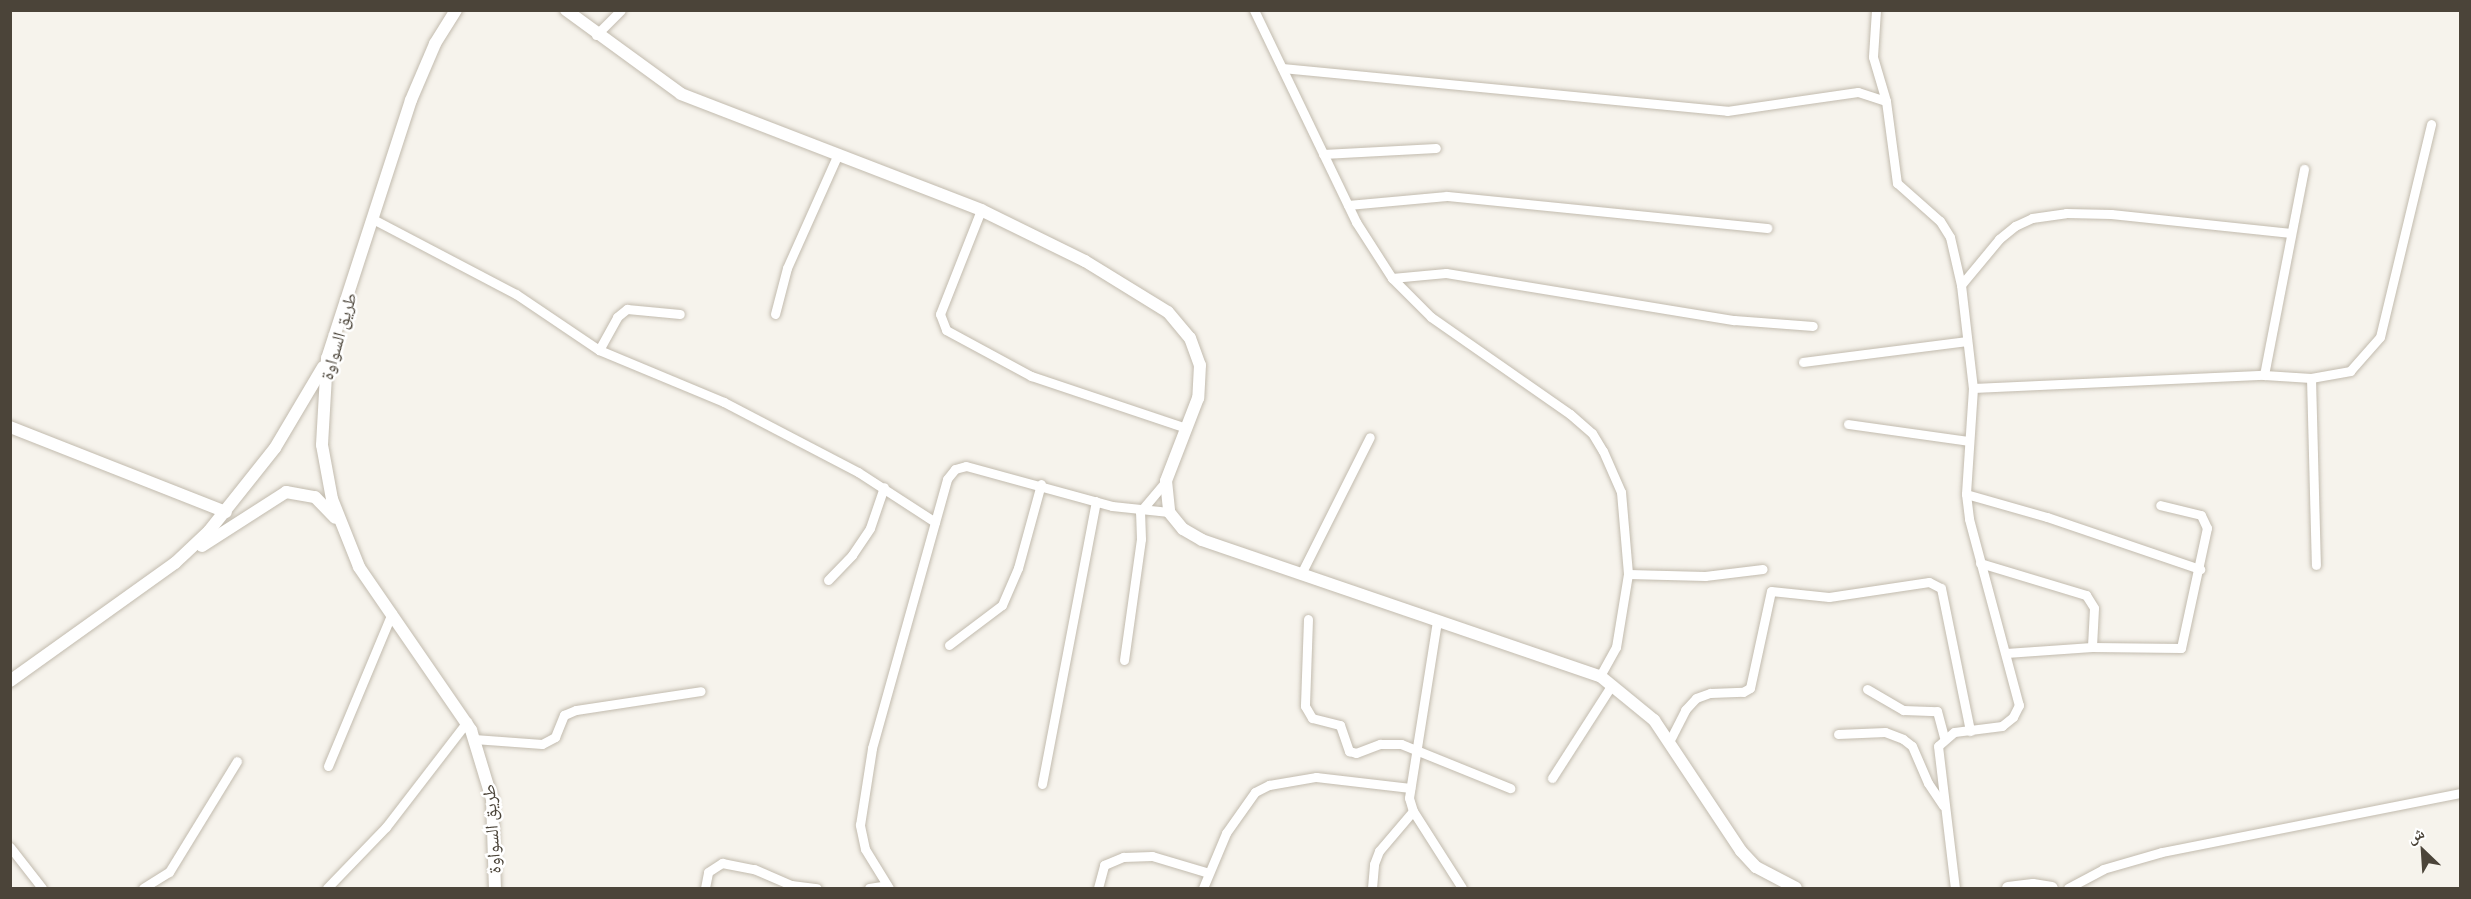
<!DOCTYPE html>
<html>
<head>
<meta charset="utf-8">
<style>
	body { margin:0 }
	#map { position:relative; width:2471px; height:899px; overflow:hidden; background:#f6f3ec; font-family:Ubuntu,"Noto Naskh Arabic",sans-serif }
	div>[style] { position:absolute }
	.roads { filter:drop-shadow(0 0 2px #c2bbae) drop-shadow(0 0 2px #c2bbae) }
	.minor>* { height:9px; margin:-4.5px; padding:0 4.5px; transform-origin:4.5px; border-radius:4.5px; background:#fff }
	.tertiary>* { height:12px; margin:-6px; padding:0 6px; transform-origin:6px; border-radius:6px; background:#fff }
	span { translate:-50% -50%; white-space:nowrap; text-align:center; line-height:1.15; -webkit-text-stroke:5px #fff; paint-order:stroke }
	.street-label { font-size:18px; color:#4b4439 }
	.frame { position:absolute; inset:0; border:12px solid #4b4439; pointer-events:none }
	.north { position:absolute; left:2393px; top:821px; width:60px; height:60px; -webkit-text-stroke:4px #fff; paint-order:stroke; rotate:335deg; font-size:16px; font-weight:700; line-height:24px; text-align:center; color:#4b4439 }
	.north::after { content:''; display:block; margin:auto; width:21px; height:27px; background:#4b4439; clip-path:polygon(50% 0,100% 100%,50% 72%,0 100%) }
</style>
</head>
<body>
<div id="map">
	<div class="roads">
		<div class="minor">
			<div style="left:1254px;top:10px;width:235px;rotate:64.3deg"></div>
			<div style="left:1356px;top:222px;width:67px;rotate:57.3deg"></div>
			<div style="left:1392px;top:278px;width:55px;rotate:45deg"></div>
			<div style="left:1431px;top:317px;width:169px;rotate:34.9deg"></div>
			<div style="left:1570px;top:414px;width:29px;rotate:41deg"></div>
			<div style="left:1592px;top:433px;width:21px;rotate:59deg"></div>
			<div style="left:1603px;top:451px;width:45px;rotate:66.3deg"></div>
			<div style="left:1621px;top:492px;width:82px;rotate:85.1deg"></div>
			<div style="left:1628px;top:574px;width:74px;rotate:99.3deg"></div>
			<div style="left:1616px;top:647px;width:33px;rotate:119deg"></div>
			<div style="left:1876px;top:10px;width:47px;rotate:93.7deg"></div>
			<div style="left:1873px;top:57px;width:46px;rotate:73.5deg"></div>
			<div style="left:596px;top:35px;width:35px;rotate:-45deg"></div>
			<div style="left:1282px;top:68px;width:447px;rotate:5.5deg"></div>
			<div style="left:1727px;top:111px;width:132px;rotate:-8.3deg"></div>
			<div style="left:1858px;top:92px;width:29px;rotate:18deg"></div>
			<div style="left:1886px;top:101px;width:83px;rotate:82.4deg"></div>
			<div style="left:1897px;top:183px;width:57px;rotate:41.5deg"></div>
			<div style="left:1940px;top:221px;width:19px;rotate:58deg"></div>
			<div style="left:1950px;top:237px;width:49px;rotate:77.1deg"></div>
			<div style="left:1961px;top:285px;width:104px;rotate:83.4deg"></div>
			<div style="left:1973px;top:388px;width:106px;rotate:93.8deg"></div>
			<div style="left:1966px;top:494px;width:25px;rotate:83deg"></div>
			<div style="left:1969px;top:519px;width:193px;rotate:75deg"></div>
			<div style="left:2019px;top:705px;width:13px;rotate:117deg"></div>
			<div style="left:2013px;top:717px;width:14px;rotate:141deg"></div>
			<div style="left:2002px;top:726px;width:48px;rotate:172.9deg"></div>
			<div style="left:1954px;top:732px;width:21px;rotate:139deg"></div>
			<div style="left:1938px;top:746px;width:143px;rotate:83.2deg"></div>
			<div style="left:1323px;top:154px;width:113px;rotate:-3deg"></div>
			<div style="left:1348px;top:205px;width:99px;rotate:-5.2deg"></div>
			<div style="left:1447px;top:196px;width:322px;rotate:5.7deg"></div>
			<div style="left:981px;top:210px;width:112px;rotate:111.5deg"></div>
			<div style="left:940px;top:314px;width:17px;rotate:69deg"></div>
			<div style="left:946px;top:330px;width:97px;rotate:28.4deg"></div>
			<div style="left:1031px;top:376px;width:163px;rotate:18.5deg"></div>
			<div style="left:373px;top:219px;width:161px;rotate:27.7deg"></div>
			<div style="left:516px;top:294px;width:100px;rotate:34deg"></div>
			<div style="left:599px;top:350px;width:135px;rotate:22.6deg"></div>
			<div style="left:724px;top:402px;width:151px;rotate:27.6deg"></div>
			<div style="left:858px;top:472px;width:92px;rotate:33deg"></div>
			<div style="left:1392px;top:278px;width:54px;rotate:-5.3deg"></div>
			<div style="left:1446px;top:273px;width:292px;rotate:9.3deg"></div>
			<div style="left:1734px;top:320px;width:79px;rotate:4.3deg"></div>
			<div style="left:1961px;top:285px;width:60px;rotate:-50.4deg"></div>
			<div style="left:1999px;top:239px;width:21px;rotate:-39deg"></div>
			<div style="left:2015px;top:226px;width:19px;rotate:-25deg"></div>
			<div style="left:2032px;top:218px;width:34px;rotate:-8deg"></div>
			<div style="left:2066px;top:213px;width:45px;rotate:1.3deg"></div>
			<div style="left:2111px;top:214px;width:181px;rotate:6deg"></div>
			<div style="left:775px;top:314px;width:48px;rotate:-75.4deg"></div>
			<div style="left:787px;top:268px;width:125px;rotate:-65.9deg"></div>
			<div style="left:599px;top:350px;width:38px;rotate:-61deg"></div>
			<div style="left:617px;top:317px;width:13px;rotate:-39deg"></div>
			<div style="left:627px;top:309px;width:53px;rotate:5.4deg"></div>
			<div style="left:1803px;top:362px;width:165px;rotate:-7.3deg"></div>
			<div style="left:2264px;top:375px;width:210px;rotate:-79deg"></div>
			<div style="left:2311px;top:378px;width:187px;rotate:88.5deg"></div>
			<div style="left:1973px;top:388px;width:291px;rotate:-2.6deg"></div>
			<div style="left:2264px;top:375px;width:47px;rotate:3.7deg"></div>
			<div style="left:2311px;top:378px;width:40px;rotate:-10deg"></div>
			<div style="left:2350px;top:371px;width:45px;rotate:-48.6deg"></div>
			<div style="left:2380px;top:337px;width:219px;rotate:-76.5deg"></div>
			<div style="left:1848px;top:424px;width:122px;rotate:8deg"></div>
			<div style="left:1966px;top:494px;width:84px;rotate:15.9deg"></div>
			<div style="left:2047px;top:517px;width:162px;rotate:18.8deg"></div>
			<div style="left:1980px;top:563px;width:111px;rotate:16.8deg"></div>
			<div style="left:2086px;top:595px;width:15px;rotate:58deg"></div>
			<div style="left:2094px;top:608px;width:39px;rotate:93deg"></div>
			<div style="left:1301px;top:574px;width:153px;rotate:-63.3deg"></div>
			<div style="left:1628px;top:574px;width:77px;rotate:1.5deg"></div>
			<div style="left:1705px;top:576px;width:58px;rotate:-6.9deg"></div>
			<div style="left:828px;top:580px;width:35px;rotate:-46deg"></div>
			<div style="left:852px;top:555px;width:32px;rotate:-56deg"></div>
			<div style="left:870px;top:528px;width:43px;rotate:-71.1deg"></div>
			<div style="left:1308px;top:619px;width:87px;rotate:92deg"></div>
			<div style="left:1305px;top:706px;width:14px;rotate:60deg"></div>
			<div style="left:1312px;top:718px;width:29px;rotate:14deg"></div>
			<div style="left:1340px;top:725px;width:28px;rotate:71deg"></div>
			<div style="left:1349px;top:751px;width:7px;rotate:16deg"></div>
			<div style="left:1356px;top:753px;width:26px;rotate:-21deg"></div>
			<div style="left:1380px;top:744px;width:21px"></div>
			<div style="left:1401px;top:744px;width:118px;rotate:22deg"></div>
			<div style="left:1437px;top:621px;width:179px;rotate:99deg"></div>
			<div style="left:1409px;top:798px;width:14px;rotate:73deg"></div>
			<div style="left:1413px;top:811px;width:91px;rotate:57.5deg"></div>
			<div style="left:949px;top:645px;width:66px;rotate:-37deg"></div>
			<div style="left:1002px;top:605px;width:40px;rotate:-66.6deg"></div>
			<div style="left:1018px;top:568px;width:87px;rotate:-74.7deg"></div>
			<div style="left:2006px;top:653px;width:86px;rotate:-4deg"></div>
			<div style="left:2092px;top:647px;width:89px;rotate:0.6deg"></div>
			<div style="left:2181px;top:648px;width:123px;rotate:-77.8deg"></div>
			<div style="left:2207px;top:528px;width:14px;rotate:-115deg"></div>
			<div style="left:2201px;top:515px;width:42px;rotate:-166.3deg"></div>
			<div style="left:1124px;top:660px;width:122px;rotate:-82deg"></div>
			<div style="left:1141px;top:539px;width:27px;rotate:-92deg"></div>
			<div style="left:1140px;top:512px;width:40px;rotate:-50deg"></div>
			<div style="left:1867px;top:689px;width:42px;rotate:30.3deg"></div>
			<div style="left:1903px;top:710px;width:34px;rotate:2deg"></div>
			<div style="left:1937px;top:711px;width:27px;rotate:75deg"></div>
			<div style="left:1838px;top:734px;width:47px;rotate:-2.4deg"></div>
			<div style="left:1885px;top:732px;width:19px;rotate:21deg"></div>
			<div style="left:1903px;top:739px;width:11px;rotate:38deg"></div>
			<div style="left:1912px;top:746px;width:40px;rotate:66.6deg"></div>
			<div style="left:1928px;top:783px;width:27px;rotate:56deg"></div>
			<div style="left:474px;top:739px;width:68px;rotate:4.2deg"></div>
			<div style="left:542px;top:744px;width:15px;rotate:-28deg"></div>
			<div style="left:555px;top:737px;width:24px;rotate:-68deg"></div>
			<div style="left:564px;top:715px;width:13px;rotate:-23deg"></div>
			<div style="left:576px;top:710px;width:126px;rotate:-8.6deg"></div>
			<div style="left:1670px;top:740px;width:34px;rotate:-63deg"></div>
			<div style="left:1685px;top:710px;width:16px;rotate:-47deg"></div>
			<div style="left:1696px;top:698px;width:15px;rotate:-20deg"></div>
			<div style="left:1710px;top:693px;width:33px;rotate:-2deg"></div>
			<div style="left:1743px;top:692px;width:8px;rotate:-30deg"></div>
			<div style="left:1750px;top:688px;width:99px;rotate:-77.8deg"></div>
			<div style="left:1771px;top:591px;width:58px;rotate:5.9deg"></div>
			<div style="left:1829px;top:597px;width:101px;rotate:-8.5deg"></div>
			<div style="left:1929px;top:582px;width:13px;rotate:27deg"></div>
			<div style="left:1941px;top:588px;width:146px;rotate:78.5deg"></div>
			<div style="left:328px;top:766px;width:166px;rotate:-67.3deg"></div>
			<div style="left:1552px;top:778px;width:109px;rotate:-57.3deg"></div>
			<div style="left:1042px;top:784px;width:288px;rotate:-79.2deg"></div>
			<div style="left:10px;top:847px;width:52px;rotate:52deg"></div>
			<div style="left:143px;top:888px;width:31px;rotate:-32deg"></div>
			<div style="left:169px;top:872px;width:130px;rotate:-58.5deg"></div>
			<div style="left:327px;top:888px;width:85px;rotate:-46deg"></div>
			<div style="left:386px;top:827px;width:133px;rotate:-52.4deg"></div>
			<div style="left:705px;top:888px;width:16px;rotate:-79deg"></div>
			<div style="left:708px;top:872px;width:17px;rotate:-33deg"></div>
			<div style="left:722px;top:863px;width:33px;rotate:11deg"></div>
			<div style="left:754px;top:869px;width:40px;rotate:23.4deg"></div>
			<div style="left:791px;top:885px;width:26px;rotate:7deg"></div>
			<div style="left:869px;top:888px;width:18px;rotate:-9deg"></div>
			<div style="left:889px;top:888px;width:46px;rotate:-121.6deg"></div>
			<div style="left:865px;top:849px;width:25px;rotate:-102deg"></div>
			<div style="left:860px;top:825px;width:78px;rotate:-81.1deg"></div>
			<div style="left:872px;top:748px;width:279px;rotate:-74.4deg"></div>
			<div style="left:947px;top:479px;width:13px;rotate:-51deg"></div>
			<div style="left:955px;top:469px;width:11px;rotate:-15deg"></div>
			<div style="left:966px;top:466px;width:151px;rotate:15.3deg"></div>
			<div style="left:1112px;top:506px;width:57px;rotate:6deg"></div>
			<div style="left:1098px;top:888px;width:24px;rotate:-75deg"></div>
			<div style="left:1104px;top:865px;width:21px;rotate:-23deg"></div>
			<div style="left:1123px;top:857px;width:29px;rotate:-2deg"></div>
			<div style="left:1152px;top:856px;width:59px;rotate:16.6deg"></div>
			<div style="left:1203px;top:888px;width:60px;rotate:-67.3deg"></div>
			<div style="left:1226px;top:833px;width:50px;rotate:-54.7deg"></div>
			<div style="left:1255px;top:792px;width:16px;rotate:-27deg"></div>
			<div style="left:1269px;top:785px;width:48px;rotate:-9.7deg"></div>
			<div style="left:1316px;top:777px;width:95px;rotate:6.7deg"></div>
			<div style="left:1372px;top:888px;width:24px;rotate:-85deg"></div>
			<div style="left:1374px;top:864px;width:14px;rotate:-69deg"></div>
			<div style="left:1379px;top:851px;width:52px;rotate:-49.6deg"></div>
			<div style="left:2068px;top:888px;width:40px;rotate:-28deg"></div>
			<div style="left:2103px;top:869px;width:61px;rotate:-16.1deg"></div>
			<div style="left:2162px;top:852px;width:304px;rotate:-11.2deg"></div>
		</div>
		<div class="tertiary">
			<div style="left:456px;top:10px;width:40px;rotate:122deg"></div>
			<div style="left:435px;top:44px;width:61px;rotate:113.2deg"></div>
			<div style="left:411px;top:100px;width:271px;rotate:108deg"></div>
			<div style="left:327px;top:358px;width:87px;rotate:93.3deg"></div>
			<div style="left:322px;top:445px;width:55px;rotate:79.5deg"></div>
			<div style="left:332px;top:499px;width:73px;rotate:68.3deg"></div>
			<div style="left:359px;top:567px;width:198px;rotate:55.5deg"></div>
			<div style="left:471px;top:730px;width:72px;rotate:73.1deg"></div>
			<div style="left:492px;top:799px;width:89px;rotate:88.1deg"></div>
			<div style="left:566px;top:10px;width:142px;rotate:36.1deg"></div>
			<div style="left:681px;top:94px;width:322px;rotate:21.1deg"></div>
			<div style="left:981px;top:210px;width:116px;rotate:26.1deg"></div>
			<div style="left:1085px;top:261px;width:97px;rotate:31.6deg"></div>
			<div style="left:1168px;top:312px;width:34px;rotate:50deg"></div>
			<div style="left:1190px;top:338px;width:29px;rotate:70deg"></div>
			<div style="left:1200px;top:365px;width:33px;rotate:93deg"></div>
			<div style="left:1198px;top:398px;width:89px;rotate:111.1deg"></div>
			<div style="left:1166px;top:481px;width:31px;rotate:84deg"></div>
			<div style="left:1169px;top:512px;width:22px;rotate:51deg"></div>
			<div style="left:1183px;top:529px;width:22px;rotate:30deg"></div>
			<div style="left:1202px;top:540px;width:421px;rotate:18.9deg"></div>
			<div style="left:1600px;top:676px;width:70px;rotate:39.2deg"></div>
			<div style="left:1654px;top:720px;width:157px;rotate:56.4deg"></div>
			<div style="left:1741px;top:851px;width:22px;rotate:47deg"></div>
			<div style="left:1756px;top:867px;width:45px;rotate:27.7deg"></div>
			<div style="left:10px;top:427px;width:232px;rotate:21.5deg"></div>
			<div style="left:202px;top:546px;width:100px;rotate:-32.7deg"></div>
			<div style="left:286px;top:492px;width:29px;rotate:10deg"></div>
			<div style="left:315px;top:497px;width:29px;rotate:46deg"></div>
			<div style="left:10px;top:681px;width:203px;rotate:-35.6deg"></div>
			<div style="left:175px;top:563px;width:47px;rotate:-43.3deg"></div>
			<div style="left:209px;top:531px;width:106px;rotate:-51.5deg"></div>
			<div style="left:275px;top:448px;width:94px;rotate:-59.3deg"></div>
			<div style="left:2008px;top:888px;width:25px;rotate:-7deg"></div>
			<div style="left:2033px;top:885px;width:19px;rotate:9deg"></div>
		</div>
	</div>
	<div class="street-label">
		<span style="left:338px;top:336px;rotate:-74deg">طريق السواوة</span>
		<span style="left:491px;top:829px;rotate:-94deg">طريق السواوة</span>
	</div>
	<div class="frame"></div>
	<div class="north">ش</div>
</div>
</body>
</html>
